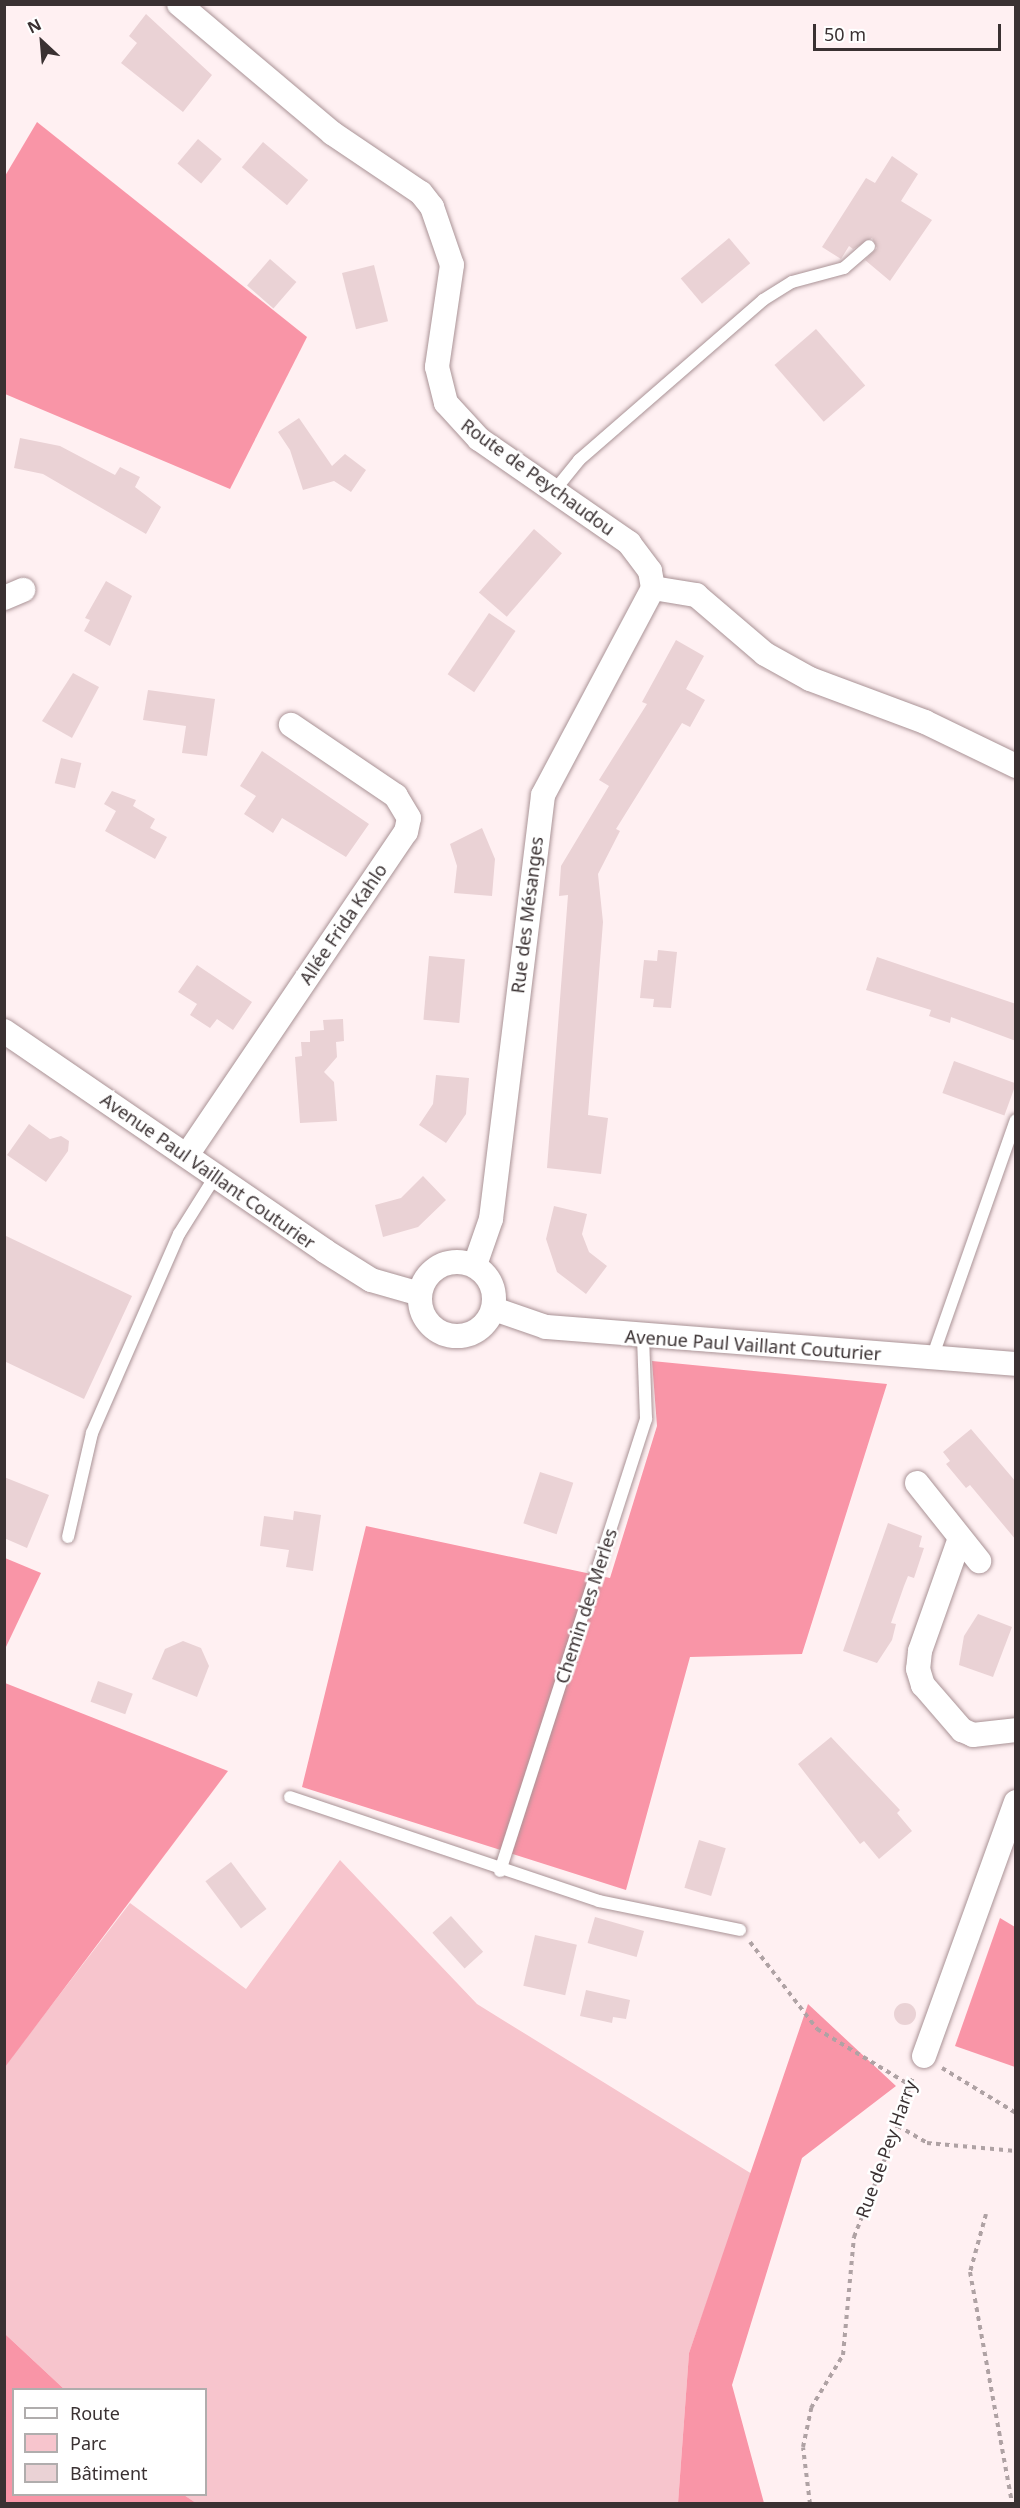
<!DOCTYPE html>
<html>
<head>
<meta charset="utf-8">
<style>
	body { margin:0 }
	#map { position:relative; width:1020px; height:2508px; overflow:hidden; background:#fff0f2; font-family:"Noto Sans",sans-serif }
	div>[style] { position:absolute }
	.green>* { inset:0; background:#f7c5cd }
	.forest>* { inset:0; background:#f995a7 }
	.building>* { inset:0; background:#ead2d5; transform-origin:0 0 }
	.round { border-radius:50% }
	.path>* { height:4px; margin-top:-2px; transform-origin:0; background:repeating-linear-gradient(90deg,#afa2a4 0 4.5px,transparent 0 9px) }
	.roads { filter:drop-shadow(0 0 2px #aa9396) drop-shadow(0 0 2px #aa9396) }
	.service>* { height:12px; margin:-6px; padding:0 6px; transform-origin:6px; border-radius:6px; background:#fff }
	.minor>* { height:24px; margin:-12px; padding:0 12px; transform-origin:12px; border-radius:12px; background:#fff }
	.minor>.ring { margin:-12px; padding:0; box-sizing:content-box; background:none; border:24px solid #fff; border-radius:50% }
	span { translate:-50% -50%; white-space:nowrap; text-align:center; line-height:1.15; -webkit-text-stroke:5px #fff; paint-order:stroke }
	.street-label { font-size:18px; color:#3a3132 }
	.frame { position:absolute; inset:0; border:6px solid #3a3132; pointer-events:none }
	.legend { position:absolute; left:12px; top:2388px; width:195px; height:108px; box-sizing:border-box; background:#fff; border:2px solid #b0adad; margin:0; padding:8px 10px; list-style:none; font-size:18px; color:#3a3132 }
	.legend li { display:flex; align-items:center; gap:12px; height:30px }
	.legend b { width:30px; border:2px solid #b0adad }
	.north { position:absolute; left:12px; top:12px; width:60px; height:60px; -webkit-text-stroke:4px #fff; paint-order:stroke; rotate:334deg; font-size:16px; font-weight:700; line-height:24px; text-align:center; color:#3a3132 }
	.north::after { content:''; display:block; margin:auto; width:21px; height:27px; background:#3a3132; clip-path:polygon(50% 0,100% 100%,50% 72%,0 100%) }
	.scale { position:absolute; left:813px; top:24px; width:188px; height:27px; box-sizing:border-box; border:3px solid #3a3132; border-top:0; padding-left:8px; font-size:18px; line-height:21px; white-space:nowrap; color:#3a3132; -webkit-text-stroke:4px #fff; paint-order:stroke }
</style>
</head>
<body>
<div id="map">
	<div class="green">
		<div style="clip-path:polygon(340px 1860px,477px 2004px,752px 2174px,689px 2353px,678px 2503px,196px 2503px,184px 2495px,206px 2494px,206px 2390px,64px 2389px,5px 2334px,4px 2067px,130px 1903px,246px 1989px)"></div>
	</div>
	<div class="forest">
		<div style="clip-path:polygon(37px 122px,307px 337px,230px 489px,5px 394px,5px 176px)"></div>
		<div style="clip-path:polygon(652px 1361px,887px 1384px,802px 1654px,690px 1657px,626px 1890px,302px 1787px,366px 1526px,610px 1578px,657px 1426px)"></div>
		<div style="clip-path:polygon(5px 1558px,41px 1573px,5px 1649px)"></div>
		<div style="clip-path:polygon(5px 1683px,228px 1771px,5px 2067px)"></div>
		<div style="clip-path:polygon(1000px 1918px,1015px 1927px,1015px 2067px,955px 2046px)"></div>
		<div style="clip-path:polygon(808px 2004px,896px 2086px,802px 2158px,732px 2385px,764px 2503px,678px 2503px,689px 2353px)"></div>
		<div style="clip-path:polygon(5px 2334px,64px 2389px,14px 2390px,14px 2494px,184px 2495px,196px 2503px,5px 2503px)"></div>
	</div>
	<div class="building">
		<div style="clip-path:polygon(146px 14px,212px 75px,183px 112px,121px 63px,137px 43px,129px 36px)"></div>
		<div style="left:198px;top:139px;width:31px;height:32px;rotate:40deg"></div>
		<div style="left:263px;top:142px;width:59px;height:33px;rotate:40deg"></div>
		<div style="clip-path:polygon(892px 156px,918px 174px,901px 201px,932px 220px,890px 281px,865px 260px,877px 248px,872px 238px,853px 249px,849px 246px,841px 259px,822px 247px,866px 178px,875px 183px)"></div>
		<div style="left:729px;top:238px;width:33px;height:63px;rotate:50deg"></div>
		<div style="left:270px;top:259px;width:35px;height:35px;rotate:41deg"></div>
		<div style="left:374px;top:265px;width:58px;height:33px;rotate:76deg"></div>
		<div style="left:816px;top:329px;width:75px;height:55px;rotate:49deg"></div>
		<div style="clip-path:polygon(299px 418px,332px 466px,345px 454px,366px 470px,351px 492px,334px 481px,303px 490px,290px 450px,278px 432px)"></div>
		<div style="clip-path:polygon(20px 438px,60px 446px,115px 475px,120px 467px,140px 477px,135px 487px,161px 507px,146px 534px,43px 474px,14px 468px)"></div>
		<div style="left:534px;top:529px;width:37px;height:84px;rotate:41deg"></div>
		<div style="clip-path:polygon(106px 581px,132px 596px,110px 646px,84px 631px,90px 620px,85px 618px)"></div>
		<div style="left:489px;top:613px;width:32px;height:74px;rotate:34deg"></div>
		<div style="clip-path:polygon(676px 640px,704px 656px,686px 689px,705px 700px,690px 727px,682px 723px,616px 829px,620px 831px,598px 874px,603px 922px,588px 1115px,608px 1118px,601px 1174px,547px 1168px,568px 895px,559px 896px,561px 866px,609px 786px,599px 780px,647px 704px,642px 702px)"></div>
		<div style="clip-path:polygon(73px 673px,99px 687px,72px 738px,42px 721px)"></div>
		<div style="clip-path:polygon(148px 690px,215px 699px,207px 756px,182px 753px,186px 726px,143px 720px)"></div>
		<div style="clip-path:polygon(262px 751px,369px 824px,346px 857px,282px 818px,273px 833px,244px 814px,256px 796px,240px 786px)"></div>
		<div style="left:61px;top:758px;width:21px;height:26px;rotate:14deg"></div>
		<div style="clip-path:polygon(112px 791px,136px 800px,133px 806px,155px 819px,150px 828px,167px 837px,155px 859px,105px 831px,116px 811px,104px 804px)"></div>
		<div style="clip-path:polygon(482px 828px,495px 859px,492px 896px,454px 893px,457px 866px,450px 844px)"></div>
		<div style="clip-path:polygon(658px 950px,677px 952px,671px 1008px,653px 1007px,654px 999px,640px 998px,644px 960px,657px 961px)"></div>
		<div style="left:429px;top:956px;width:36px;height:64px;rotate:5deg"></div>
		<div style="clip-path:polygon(877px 957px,1016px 1004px,1016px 1041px,951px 1017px,950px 1023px,929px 1016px,931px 1010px,866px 990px)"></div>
		<div style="clip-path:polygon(197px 965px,252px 1002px,233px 1030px,217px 1019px,210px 1028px,190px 1015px,197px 1004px,178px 992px)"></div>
		<div style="clip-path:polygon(343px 1019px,344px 1041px,336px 1042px,337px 1057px,324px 1072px,334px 1082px,337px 1121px,300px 1123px,295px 1057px,302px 1056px,301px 1042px,310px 1042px,310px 1031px,324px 1030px,323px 1020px)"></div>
		<div style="left:954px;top:1061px;width:66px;height:34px;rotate:20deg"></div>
		<div style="clip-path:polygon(436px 1075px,469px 1078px,466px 1114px,446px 1143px,419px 1125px,433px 1104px)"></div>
		<div style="clip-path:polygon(29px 1124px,50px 1139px,61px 1136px,69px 1141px,68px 1151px,46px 1182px,7px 1155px)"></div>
		<div style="clip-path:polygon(423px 1176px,446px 1200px,418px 1227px,383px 1237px,375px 1205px,401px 1198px)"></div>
		<div style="clip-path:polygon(554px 1206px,587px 1214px,582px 1234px,589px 1252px,607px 1266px,586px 1294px,557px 1272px,546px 1239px)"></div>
		<div style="clip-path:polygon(4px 1235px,132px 1296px,84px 1399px,4px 1361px)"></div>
		<div style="clip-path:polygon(971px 1429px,1016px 1482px,1016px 1540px,970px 1485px,966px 1488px,946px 1464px,950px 1461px,943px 1452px)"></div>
		<div style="left:540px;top:1472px;width:35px;height:54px;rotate:18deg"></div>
		<div style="clip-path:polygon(4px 1477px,49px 1495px,27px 1548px,4px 1538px)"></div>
		<div style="clip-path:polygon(294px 1511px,321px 1515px,313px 1571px,286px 1567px,289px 1550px,260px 1546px,264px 1516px,293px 1520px)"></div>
		<div style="clip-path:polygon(888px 1523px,922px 1536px,919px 1547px,924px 1548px,914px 1578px,908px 1576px,904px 1586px,891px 1623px,896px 1624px,892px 1640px,877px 1663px,843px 1651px)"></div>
		<div style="clip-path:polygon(978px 1614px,1012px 1627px,993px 1677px,959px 1665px,964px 1636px)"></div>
		<div style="clip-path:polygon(183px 1641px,201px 1648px,209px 1666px,197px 1697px,152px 1679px,165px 1649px)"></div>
		<div style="left:98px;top:1681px;width:37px;height:22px;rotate:20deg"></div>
		<div style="clip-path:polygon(831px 1737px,900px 1810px,897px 1813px,912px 1831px,879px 1859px,864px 1841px,860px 1844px,798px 1764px)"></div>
		<div style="left:699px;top:1840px;width:28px;height:50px;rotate:17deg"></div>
		<div style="left:231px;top:1862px;width:59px;height:32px;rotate:53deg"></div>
		<div style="left:451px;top:1916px;width:48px;height:25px;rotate:48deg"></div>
		<div style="left:595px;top:1917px;width:51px;height:27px;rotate:16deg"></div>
		<div style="left:535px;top:1935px;width:43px;height:52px;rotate:13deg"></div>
		<div style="clip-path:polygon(586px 1990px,630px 2000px,626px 2019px,613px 2017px,612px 2023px,580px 2016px)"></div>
		<div class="round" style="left:894px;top:2003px;width:22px;height:22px"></div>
	</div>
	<div class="path">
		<div style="left:750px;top:1942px;width:110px;rotate:52.4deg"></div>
		<div style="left:817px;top:2029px;width:106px;rotate:31.1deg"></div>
		<div style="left:942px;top:2068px;width:87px;rotate:31.3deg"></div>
		<div style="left:898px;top:2126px;width:34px;rotate:30deg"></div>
		<div style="left:927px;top:2143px;width:89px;rotate:5.1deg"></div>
		<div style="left:986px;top:2214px;width:60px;rotate:105.4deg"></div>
		<div style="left:970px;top:2272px;width:236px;rotate:79.7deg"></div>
		<div style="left:810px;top:2504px;width:57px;rotate:-97deg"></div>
		<div style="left:803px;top:2447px;width:40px;rotate:-78deg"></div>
		<div style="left:811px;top:2408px;width:62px;rotate:-58.9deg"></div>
		<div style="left:843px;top:2355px;width:119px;rotate:-84.7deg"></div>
		<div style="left:854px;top:2237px;width:119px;rotate:-68.4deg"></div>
		<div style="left:898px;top:2126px;width:52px;rotate:-73.3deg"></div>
	</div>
	<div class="roads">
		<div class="service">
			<div style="left:554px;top:491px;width:40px;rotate:-51deg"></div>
			<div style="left:579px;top:460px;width:244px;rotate:-41deg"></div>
			<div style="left:763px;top:300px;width:34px;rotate:-32deg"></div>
			<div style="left:792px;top:282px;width:54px;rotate:-15.1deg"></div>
			<div style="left:844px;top:268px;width:33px;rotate:-41deg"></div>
			<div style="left:932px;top:1358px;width:252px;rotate:-70.6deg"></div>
			<div style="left:68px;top:1537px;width:107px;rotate:-77deg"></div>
			<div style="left:92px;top:1433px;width:217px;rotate:-66.4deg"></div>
			<div style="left:179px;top:1234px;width:70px;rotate:-57.9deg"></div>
			<div style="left:290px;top:1797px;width:326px;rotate:18.6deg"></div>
			<div style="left:599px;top:1901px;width:144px;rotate:11.6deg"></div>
			<div style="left:500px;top:1871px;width:475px;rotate:-72.1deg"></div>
			<div style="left:646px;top:1419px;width:82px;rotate:-92.1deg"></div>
		</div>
		<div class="minor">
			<div style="left:179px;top:4px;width:200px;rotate:40.1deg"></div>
			<div style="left:332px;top:133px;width:107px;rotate:34deg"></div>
			<div style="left:421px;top:193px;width:18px;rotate:52deg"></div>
			<div style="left:432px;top:207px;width:61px;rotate:71deg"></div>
			<div style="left:452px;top:265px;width:103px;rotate:98.4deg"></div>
			<div style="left:437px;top:367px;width:37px;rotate:76deg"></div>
			<div style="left:446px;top:403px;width:49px;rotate:47.5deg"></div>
			<div style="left:479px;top:439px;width:183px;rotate:34.7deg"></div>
			<div style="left:629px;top:543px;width:35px;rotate:53deg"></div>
			<div style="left:650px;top:571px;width:17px;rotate:80deg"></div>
			<div style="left:653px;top:588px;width:44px;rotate:9.2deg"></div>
			<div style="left:696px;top:595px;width:91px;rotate:40.5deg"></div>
			<div style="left:765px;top:654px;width:51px;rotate:29.1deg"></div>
			<div style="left:810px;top:679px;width:123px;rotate:20.5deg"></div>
			<div style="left:925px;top:722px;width:101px;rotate:25.8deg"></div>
			<div style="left:4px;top:598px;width:21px;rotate:-23deg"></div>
			<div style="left:4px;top:1031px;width:389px;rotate:34.4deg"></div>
			<div style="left:325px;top:1251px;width:54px;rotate:32.2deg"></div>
			<div style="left:371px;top:1280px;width:51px;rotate:15.9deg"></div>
			<div style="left:187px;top:1155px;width:390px;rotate:-55.9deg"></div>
			<div style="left:406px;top:832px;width:14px;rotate:-78deg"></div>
			<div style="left:409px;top:818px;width:26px;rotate:-121deg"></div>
			<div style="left:396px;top:796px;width:127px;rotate:-145.9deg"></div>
			<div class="ring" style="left:420px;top:1262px;width:50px;height:50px"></div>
			<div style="left:475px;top:1265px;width:49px;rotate:-70.8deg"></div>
			<div style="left:491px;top:1219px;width:427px;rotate:-83deg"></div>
			<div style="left:543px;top:795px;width:234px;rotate:-62deg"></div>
			<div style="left:494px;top:1309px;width:55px;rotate:19.1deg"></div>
			<div style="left:546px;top:1327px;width:471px;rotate:4.5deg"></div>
			<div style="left:917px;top:1483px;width:100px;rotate:51.5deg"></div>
			<div style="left:960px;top:1538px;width:120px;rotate:109.5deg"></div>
			<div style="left:920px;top:1651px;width:18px;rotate:96deg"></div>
			<div style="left:918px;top:1669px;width:17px;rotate:73deg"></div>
			<div style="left:923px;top:1685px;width:60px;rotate:49.1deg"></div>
			<div style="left:962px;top:1730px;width:12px;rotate:24deg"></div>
			<div style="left:973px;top:1735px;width:43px;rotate:-6.6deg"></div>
			<div style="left:924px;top:2056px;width:270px;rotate:-70.1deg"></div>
		</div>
	</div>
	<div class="street-label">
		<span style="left:538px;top:477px;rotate:36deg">Route de Peychaudou</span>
		<span style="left:527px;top:915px;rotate:-83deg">Rue des Mésanges</span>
		<span style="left:343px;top:924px;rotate:-56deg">Allée Frida Kahlo</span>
		<span style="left:208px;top:1171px;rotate:35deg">Avenue Paul Vaillant Couturier</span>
		<span style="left:753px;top:1345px;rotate:4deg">Avenue Paul Vaillant Couturier</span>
		<span style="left:586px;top:1606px;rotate:-72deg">Chemin des Merles</span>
		<span style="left:886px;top:2149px;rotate:-70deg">Rue de Pey Harry</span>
	</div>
	<div class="frame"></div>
	<ul class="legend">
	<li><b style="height:8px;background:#fff"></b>Route</li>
	<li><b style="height:16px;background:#f7c5cd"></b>Parc</li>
	<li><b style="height:16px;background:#ead2d5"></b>Bâtiment</li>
	</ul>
	<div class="north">N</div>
	<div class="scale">50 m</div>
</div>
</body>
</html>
